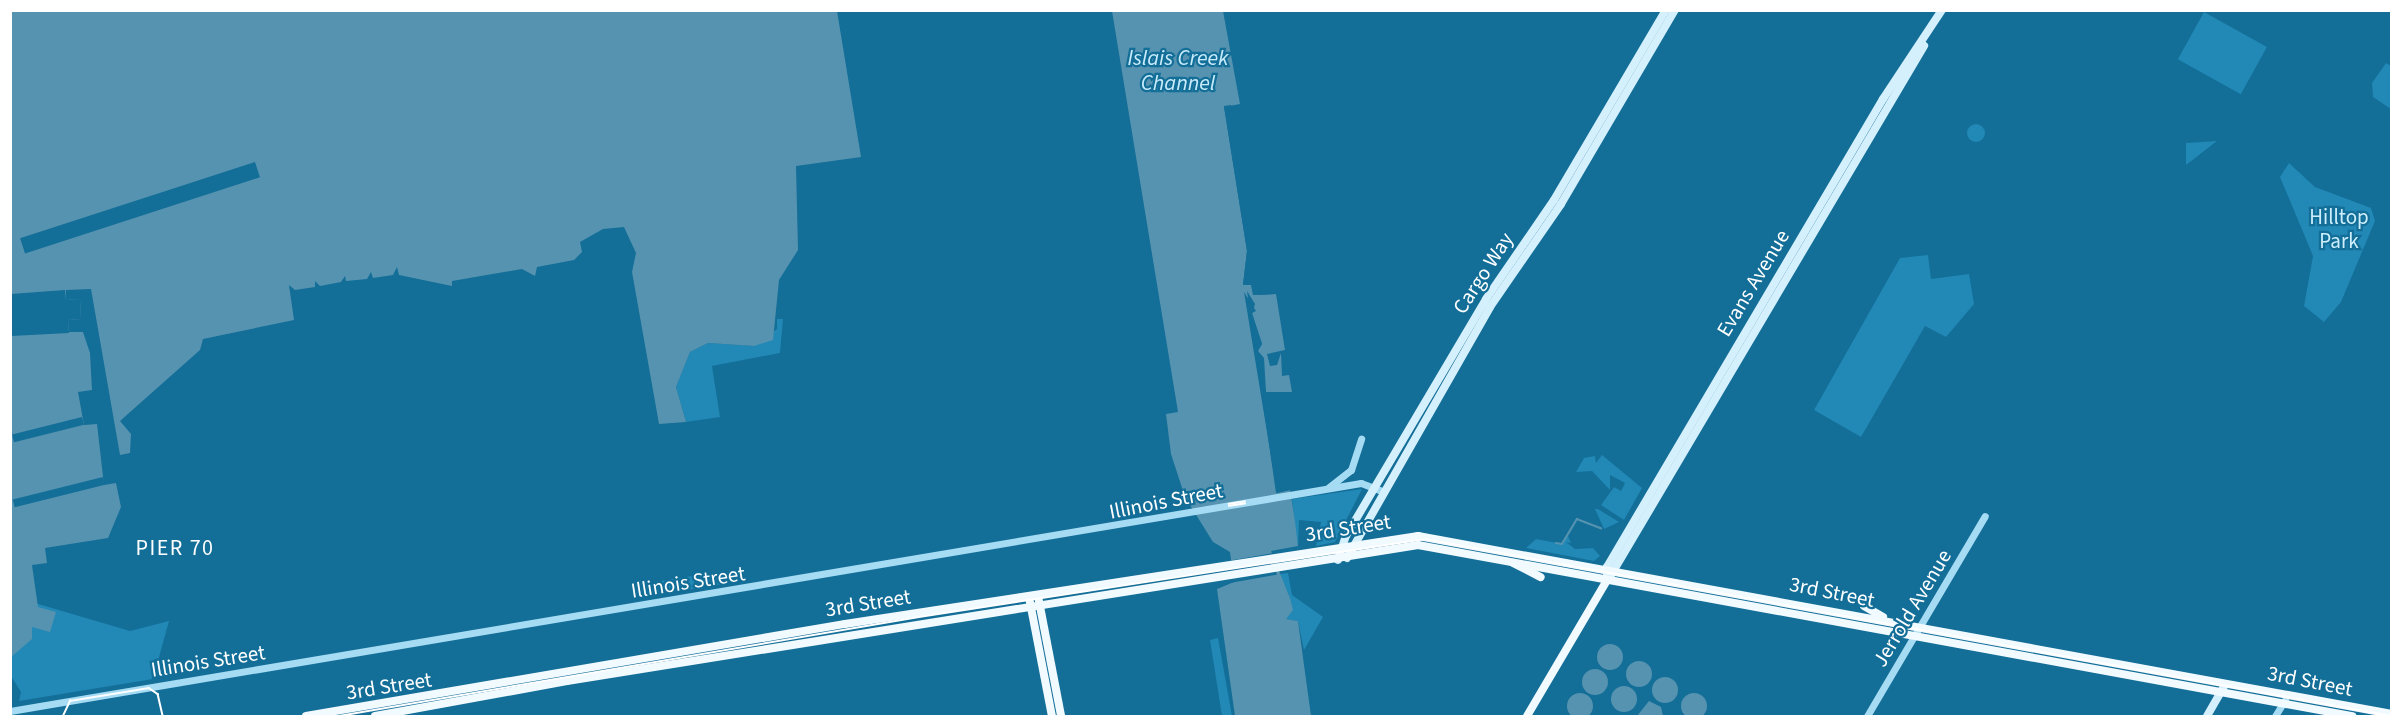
<!DOCTYPE html>
<html>
<head>
<meta charset="utf-8">
<style>
	body { margin:0 }
	#map { position:relative; width:2402px; height:727px; overflow:hidden; background:#136e98; font-family:"Source Sans 3",sans-serif }
	div>[style] { position:absolute }
	.green>* { inset:0; background:#2288b5; transform-origin:0 0 }
	.round { border-radius:50% }
	.water>* { inset:0; background:#5693b0 }
	.pier>* { inset:0; background:#136e98; transform-origin:0 0 }
	.stream>* { height:1.5px; margin:-0.75px; padding:0 0.75px; transform-origin:0.75px; border-radius:0.75px; background:#5693b0 }
	.tertiary>* { height:7px; margin:-3.5px; padding:0 3.5px; transform-origin:3.5px; border-radius:3.5px; background:#a5dbf3 }
	.secondary>* { height:8px; margin:-4px; padding:0 4px; transform-origin:4px; border-radius:4px; background:#d5f0fd }
	.primary>* { height:8px; margin:-4px; padding:0 4px; transform-origin:4px; border-radius:4px; background:#f1faff }
	.tram>* { height:1.5px; margin:-0.75px; padding:0 0.75px; transform-origin:0.75px; border-radius:0.75px; background:#fff }
	.rail>* { height:4px; margin-top:-2px; transform-origin:0; background:repeating-linear-gradient(90deg,#136e98 0 4.5px,#fff 0 9px); box-sizing:border-box; border-block:2px solid #fff }
	span { translate:-50% -50%; white-space:nowrap; text-align:center; line-height:1.15; -webkit-text-stroke:4.5px #136e98; paint-order:stroke }
	.park-label { font-size:21px; color:#cdeffd }
	.street-label { font-size:21px; color:#fff }
	.water-label { font-size:22px; color:#c9ecfc; font-style:italic }
	.neighbourhood-label { font-size:22px; color:#fff; letter-spacing:1.5px }
	.frame { position:absolute; inset:0; border:12px solid #fff; pointer-events:none }
</style>
</head>
<body>
<div id="map">
	<div class="green">
		<div style="left:2204px;top:12px;width:72px;height:54px;rotate:29deg"></div>
		<div style="clip-path:polygon(2386px 63px,2391px 66px,2391px 109px,2373px 97px,2372px 83px)"></div>
		<div class="round" style="left:1967px;top:124px;width:18px;height:18px"></div>
		<div style="clip-path:polygon(2217px 141px,2186px 165px,2186px 143px)"></div>
		<div style="clip-path:polygon(2289px 163px,2315px 187px,2371px 208px,2375px 221px,2341px 302px,2324px 322px,2304px 306px,2313px 256px,2280px 177px)"></div>
		<div style="clip-path:polygon(1928px 255px,1931px 279px,1969px 274px,1974px 304px,1946px 337px,1925px 326px,1861px 437px,1814px 410px,1900px 258px)"></div>
		<div style="clip-path:polygon(777px 319px,783px 319px,780px 353px,712px 366px,720px 417px,686px 422px,676px 387px,690px 352px,708px 343px,754px 346px,777px 329px)"></div>
		<div style="clip-path:polygon(1602px 455px,1642px 488px,1624px 520px,1601px 505px,1614px 487px,1621px 491px,1625px 483px,1610px 475px,1610px 490px,1592px 471px,1576px 472px,1584px 458px,1595px 456px,1596px 463px)"></div>
		<div style="clip-path:polygon(1362px 489px,1335px 542px,1316px 546px,1321px 522px,1299px 520px,1298px 549px,1292px 499px)"></div>
		<div style="clip-path:polygon(1595px 509px,1598px 509px,1619px 522px,1604px 529px)"></div>
		<div style="clip-path:polygon(1578px 520px,1568px 536px,1571px 543px,1566px 542px,1575px 549px,1593px 548px,1600px 556px,1594px 561px,1526px 548px,1536px 539px,1562px 544px)"></div>
		<div style="left:724px;top:571px;width:13px;height:80px;rotate:81deg"></div>
		<div style="clip-path:polygon(1288px 573px,1292px 595px,1323px 617px,1304px 650px,1298px 621px,1286px 619px,1290px 598px,1280px 574px)"></div>
		<div style="clip-path:polygon(35px 603px,130px 631px,169px 621px,153px 679px,19px 701px,21px 692px,11px 676px,11px 622px)"></div>
		<div style="clip-path:polygon(1218px 638px,1232px 716px,1222px 716px,1210px 640px)"></div>
	</div>
	<div class="water">
		<div style="clip-path:polygon(11px 11px,837px 11px,861px 157px,796px 166px,798px 250px,779px 280px,773px 340px,754px 346px,708px 343px,690px 352px,676px 387px,686px 422px,659px 424px,632px 272px,636px 253px,624px 227px,603px 229px,580px 242px,582px 252px,574px 260px,537px 267px,535px 276px,522px 269px,452px 281px,452px 286px,399px 275px,397px 267px,393px 275px,373px 278px,371px 272px,367px 279px,346px 281px,345px 276px,341px 282px,320px 286px,315px 281px,315px 287px,295px 290px,289px 285px,294px 320px,203px 339px,200px 350px,120px 421px,131px 434px,130px 453px,120px 455px,91px 289px,66px 290px,66px 300px,80px 299px,81px 319px,68px 320px,69px 332px,83px 332px,90px 353px,92px 390px,78px 392px,84px 425px,97px 424px,104px 485px,116px 483px,121px 507px,108px 538px,45px 548px,47px 563px,32px 565px,38px 607px,56px 612px,50px 632px,32px 627px,32px 639px,11px 657px)"></div>
		<div style="clip-path:polygon(1112px 11px,1223px 11px,1240px 104px,1224px 107px,1247px 251px,1243px 285px,1252px 285px,1258px 295px,1276px 294px,1285px 350px,1267px 354px,1270px 366px,1277px 365px,1281px 353px,1282px 376px,1289px 375px,1292px 392px,1266px 392px,1258px 350px,1262px 344px,1252px 313px,1256px 311px,1244px 292px,1277px 493px,1290px 490px,1295px 521px,1298px 546px,1271px 551px,1290px 598px,1293px 610px,1286px 619px,1298px 621px,1311px 716px,1235px 716px,1217px 589px,1234px 582px,1230px 552px,1213px 542px,1185px 497px,1171px 454px,1166px 414px,1178px 412px)"></div>
		<div class="round" style="left:1597px;top:644px;width:26px;height:26px"></div>
		<div class="round" style="left:1626px;top:661px;width:26px;height:26px"></div>
		<div class="round" style="left:1582px;top:669px;width:26px;height:26px"></div>
		<div class="round" style="left:1652px;top:677px;width:26px;height:26px"></div>
		<div class="round" style="left:1611px;top:686px;width:26px;height:26px"></div>
		<div class="round" style="left:1681px;top:693px;width:26px;height:26px"></div>
		<div class="round" style="left:1567px;top:693px;width:26px;height:26px"></div>
		<div style="clip-path:polygon(1649px 701px,1661px 707px,1663px 716px,1637px 716px)"></div>
	</div>
	<div class="pier">
		<div style="clip-path:polygon(1231px 105px,1250px 251px,1246px 282px,1253px 282px,1256px 291px,1276px 294px,1253px 295px,1251px 285px,1243px 285px,1247px 251px,1224px 106px)"></div>
		<div style="left:255px;top:162px;width:16px;height:247px;rotate:72deg"></div>
		<div style="clip-path:polygon(65px 290px,66px 300px,80px 299px,81px 319px,68px 320px,69px 333px,11px 336px,11px 294px)"></div>
		<div style="clip-path:polygon(1247px 291px,1255px 304px,1252px 314px,1262px 344px,1258px 351px,1264px 358px,1266px 392px,1276px 395px,1264px 394px,1258px 361px,1279px 489px,1290px 490px,1276px 493px)"></div>
		<div style="left:82px;top:417px;width:8px;height:72px;rotate:76deg"></div>
		<div style="left:103px;top:477px;width:8px;height:93px;rotate:76deg"></div>
		<div style="left:1273px;top:553px;width:22px;height:46px;rotate:80deg"></div>
	</div>
	<div class="stream">
		<div style="left:1556px;top:543px;width:6px;rotate:9deg"></div>
		<div style="left:1562px;top:544px;width:29px;rotate:-59deg"></div>
		<div style="left:1577px;top:519px;width:26px;rotate:21deg"></div>
	</div>
	<div class="tertiary">
		<div style="left:1329px;top:487px;width:28px;rotate:-38deg"></div>
		<div style="left:1351px;top:470px;width:33px;rotate:-72deg"></div>
		<div style="left:10px;top:711px;width:1370px;rotate:-9.58deg"></div>
		<div style="left:1361px;top:483px;width:22px;rotate:21deg"></div>
		<div style="left:1867px;top:716px;width:232px;rotate:-59.5deg"></div>
		<div style="left:2275px;top:716px;width:19px;rotate:-58deg"></div>
	</div>
	<div class="secondary">
		<div style="left:1347px;top:558px;width:289px;rotate:-60.3deg"></div>
		<div style="left:1490px;top:307px;width:125px;rotate:-55.4deg"></div>
		<div style="left:1561px;top:204px;width:225px;rotate:-59.6deg"></div>
		<div style="left:1338px;top:560px;width:25px;rotate:-72deg"></div>
		<div style="left:1346px;top:536px;width:275px;rotate:-59.4deg"></div>
		<div style="left:1486px;top:299px;width:120px;rotate:-55.5deg"></div>
		<div style="left:1554px;top:200px;width:221px;rotate:-59.5deg"></div>
		<div style="left:1607px;top:575px;width:8px;rotate:-90deg"></div>
		<div style="left:1607px;top:567px;width:543px;rotate:-59.47deg"></div>
		<div style="left:1883px;top:99px;width:107px;rotate:-56.5deg"></div>
		<div style="left:1611px;top:575px;width:615px;rotate:-59.39deg"></div>
		<div style="left:2207px;top:716px;width:34px;rotate:-60deg"></div>
	</div>
	<div class="primary">
		<div style="left:1513px;top:563px;width:31px;rotate:27deg"></div>
		<div style="left:1038px;top:596px;width:122px;rotate:79.1deg"></div>
		<div style="left:1029px;top:597px;width:121px;rotate:79.1deg"></div>
		<div style="left:1864px;top:606px;width:22px;rotate:30deg"></div>
		<div style="left:306px;top:716px;width:547px;rotate:-9.69deg"></div>
		<div style="left:845px;top:624px;width:580px;rotate:-8.73deg"></div>
		<div style="left:1418px;top:536px;width:990px;rotate:10.36deg"></div>
		<div style="left:375px;top:716px;width:195px;rotate:-10.3deg"></div>
		<div style="left:567px;top:681px;width:862px;rotate:-9.08deg"></div>
		<div style="left:1418px;top:545px;width:950px;rotate:10.38deg"></div>
		<div style="left:1527px;top:716px;width:158px;rotate:-59.5deg"></div>
	</div>
	<div class="tram">
		<div style="left:63px;top:716px;width:17px;rotate:-65deg"></div>
		<div style="left:70px;top:701px;width:80px;rotate:-9.3deg"></div>
		<div style="left:149px;top:688px;width:11px;rotate:34deg"></div>
		<div style="left:158px;top:694px;width:23px;rotate:77deg"></div>
		<div style="left:339px;top:716px;width:588px;rotate:-9.69deg"></div>
		<div style="left:919px;top:617px;width:512px;rotate:-8.76deg"></div>
		<div style="left:1425px;top:539px;width:982px;rotate:10.38deg"></div>
	</div>
	<div class="rail">
		<div style="left:1228px;top:505px;width:18px;rotate:-9deg"></div>
	</div>
	<div class="park-label">
		<span style="left:2339px;top:229px">Hilltop<br>Park</span>
	</div>
	<div class="street-label">
		<span style="left:1483px;top:273px;rotate:-57deg">Cargo Way</span>
		<span style="left:1753px;top:283px;rotate:-59deg">Evans Avenue</span>
		<span style="left:1166px;top:501px;rotate:-11deg">Illinois Street</span>
		<span style="left:1348px;top:528px;rotate:-9deg">3rd Street</span>
		<span style="left:688px;top:582px;rotate:-9deg">Illinois Street</span>
		<span style="left:1832px;top:592px;rotate:11deg">3rd Street</span>
		<span style="left:868px;top:603px;rotate:-9deg">3rd Street</span>
		<span style="left:1912px;top:608px;rotate:-59deg">Jerrold Avenue</span>
		<span style="left:208px;top:661px;rotate:-9deg">Illinois Street</span>
		<span style="left:2310px;top:681px;rotate:11deg">3rd Street</span>
		<span style="left:389px;top:686px;rotate:-9deg">3rd Street</span>
	</div>
	<div class="water-label">
		<span style="left:1178px;top:71px">Islais Creek<br>Channel</span>
	</div>
	<div class="neighbourhood-label">
		<span style="left:175px;top:549px">PIER 70</span>
	</div>
	<div class="frame"></div>
</div>
</body>
</html>
